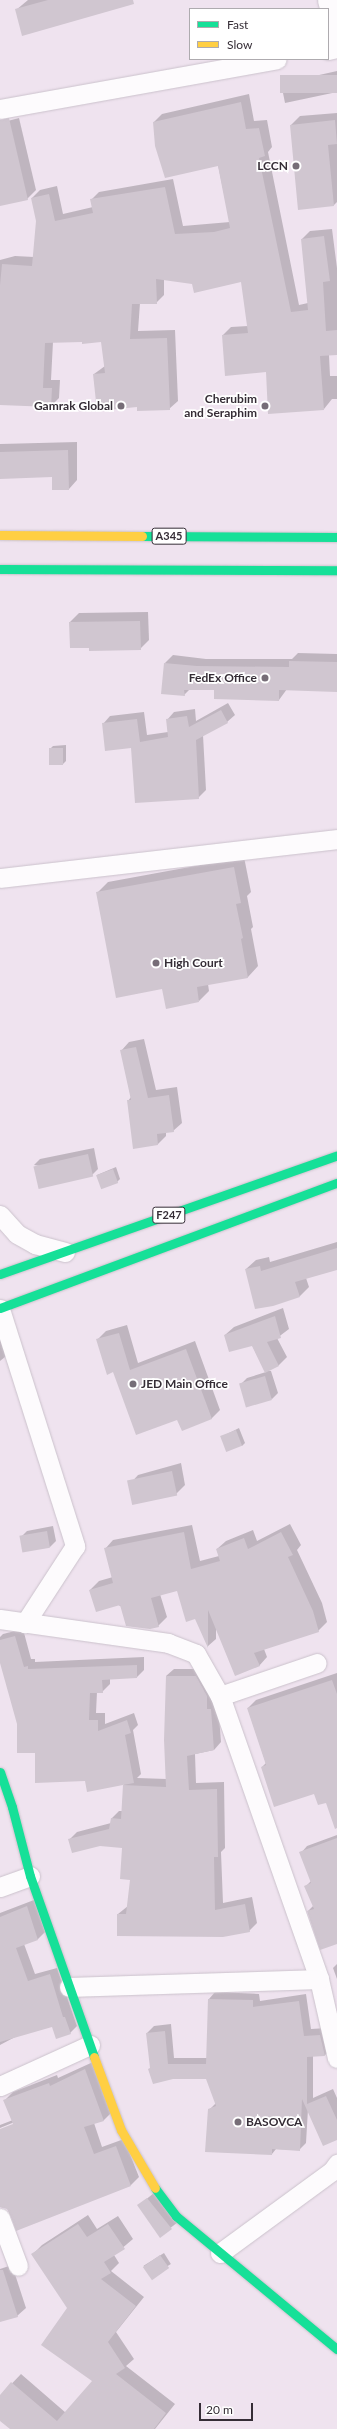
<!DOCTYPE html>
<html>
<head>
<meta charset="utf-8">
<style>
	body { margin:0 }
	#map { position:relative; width:337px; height:2429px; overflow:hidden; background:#efe3ef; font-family:Lato,sans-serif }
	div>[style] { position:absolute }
	.shadow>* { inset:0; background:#0003; transform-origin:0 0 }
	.building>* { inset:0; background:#d0c6d0; transform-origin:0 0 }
	.roads { filter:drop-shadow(0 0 1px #cbc2cc) drop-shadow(0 0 1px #cbc2cc) }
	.street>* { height:19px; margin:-9.5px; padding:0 9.5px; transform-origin:9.5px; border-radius:9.5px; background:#fdfbfd }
	.fast>* { height:9px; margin:-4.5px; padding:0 4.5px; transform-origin:4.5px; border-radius:4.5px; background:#16e098 }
	.slow>* { height:9px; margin:-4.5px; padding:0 4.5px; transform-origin:4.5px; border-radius:4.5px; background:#ffcf43 }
	.dots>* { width:11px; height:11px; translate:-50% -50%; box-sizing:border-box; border:2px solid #fff; border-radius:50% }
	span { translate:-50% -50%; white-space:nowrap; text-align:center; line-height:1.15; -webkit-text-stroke:3.5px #fff; paint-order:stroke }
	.shield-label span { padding:1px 3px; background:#fff; border:1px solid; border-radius:3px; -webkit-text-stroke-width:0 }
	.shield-label { font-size:11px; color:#352d36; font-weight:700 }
	.poi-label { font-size:12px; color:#352d36; font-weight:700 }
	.right { translate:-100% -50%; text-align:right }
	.left { translate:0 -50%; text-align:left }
	.legend { position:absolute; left:189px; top:8px; width:140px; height:52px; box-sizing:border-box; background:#fff; border:1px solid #aeabaf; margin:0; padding:5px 7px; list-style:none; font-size:12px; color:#352d36 }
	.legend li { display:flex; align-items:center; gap:8px; height:20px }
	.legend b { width:20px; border:1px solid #aeabaf }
	.scale { position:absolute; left:199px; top:2403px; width:54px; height:18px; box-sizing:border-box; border:2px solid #352d36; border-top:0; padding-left:5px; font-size:12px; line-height:14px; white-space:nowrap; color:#352d36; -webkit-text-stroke:3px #fff; paint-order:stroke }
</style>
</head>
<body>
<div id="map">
	<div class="shadow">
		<div style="clip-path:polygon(28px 0,132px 0,16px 10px)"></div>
		<div style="clip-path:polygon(337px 71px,337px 92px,285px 103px,282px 88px,288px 82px)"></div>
		<div style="clip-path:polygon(249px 94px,254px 121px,267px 120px,272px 147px,268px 152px,299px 305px,308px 303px,302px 239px,310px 231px,332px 229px,337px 268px,337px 354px,329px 355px,330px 376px,337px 376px,337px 399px,332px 399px,324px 409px,267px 371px,223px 335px,231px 327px,248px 326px,242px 281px,193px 283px,164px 279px,164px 295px,156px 303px,140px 303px,138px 331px,175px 330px,178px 401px,169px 409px,138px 406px,94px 374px,105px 366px,102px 341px,53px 342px,51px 380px,60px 380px,59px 398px,51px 406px,0 404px,0 260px,15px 256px,34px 257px,37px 221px,32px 198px,40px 190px,57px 186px,63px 214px,93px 207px,91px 200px,99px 192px,173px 179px,183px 226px,230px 222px,218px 165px,154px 122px,162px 114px)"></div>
		<div style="clip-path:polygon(337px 113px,337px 202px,334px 205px,299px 209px,291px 125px,300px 116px)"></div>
		<div style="clip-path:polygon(19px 118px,36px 190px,27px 199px,0 205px,0 123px)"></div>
		<div style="clip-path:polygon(77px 442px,77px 480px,69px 489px,53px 476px,0 478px,0 444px)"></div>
		<div style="clip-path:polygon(148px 612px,149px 640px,140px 649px,90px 647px,70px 622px,79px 613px)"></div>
		<div style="clip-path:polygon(298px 653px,337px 654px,337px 691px,287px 689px,279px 700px,215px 689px,190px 689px,184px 695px,165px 663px,173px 655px,206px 659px,292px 659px)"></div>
		<div style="clip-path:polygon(228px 703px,235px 715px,227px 722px,203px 735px,206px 790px,198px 798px,103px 724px,110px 716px,144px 712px,147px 735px,168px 732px,167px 720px,174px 712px,195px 709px,196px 721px)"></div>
		<div style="clip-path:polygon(66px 745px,66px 761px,63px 764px,50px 749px,53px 746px)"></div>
		<div style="clip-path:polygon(244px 857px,251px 892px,247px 896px,253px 927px,251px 929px,258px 966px,248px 977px,208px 984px,209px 991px,199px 1001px,98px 892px,108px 882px)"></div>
		<div style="clip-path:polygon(144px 1039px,156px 1090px,177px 1087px,182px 1123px,173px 1131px,166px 1132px,166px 1136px,158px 1144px,134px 1147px,128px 1101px,131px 1097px,121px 1051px,129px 1042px)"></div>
		<div style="clip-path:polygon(94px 1148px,98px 1169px,92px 1175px,34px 1165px,40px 1159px)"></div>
		<div style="clip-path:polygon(116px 1167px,120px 1179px,117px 1182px,97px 1175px)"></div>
		<div style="clip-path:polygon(337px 1242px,337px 1269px,306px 1278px,309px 1287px,300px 1296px,272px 1305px,246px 1269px,256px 1260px,269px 1257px,270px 1262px)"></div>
		<div style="clip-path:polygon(283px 1308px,289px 1329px,277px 1338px,287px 1357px,279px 1365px,266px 1371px,271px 1371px,278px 1393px,272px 1399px,241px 1384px,247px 1378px,266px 1372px,252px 1345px,225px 1335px,234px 1327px)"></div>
		<div style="clip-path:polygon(127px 1325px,138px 1363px,195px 1341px,220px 1410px,211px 1419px,178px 1418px,98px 1339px,106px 1331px)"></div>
		<div style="clip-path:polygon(0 1332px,10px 1353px,0 1361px)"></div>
		<div style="clip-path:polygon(239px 1428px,245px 1443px,242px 1446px,221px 1437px)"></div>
		<div style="clip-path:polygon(181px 1463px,185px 1485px,176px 1494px,130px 1484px,138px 1475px)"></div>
		<div style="clip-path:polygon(290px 1524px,301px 1545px,297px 1550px,322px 1603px,327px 1622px,318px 1631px,264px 1649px,267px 1657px,259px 1666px,216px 1627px,216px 1639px,208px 1646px,196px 1618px,178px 1590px,160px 1594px,167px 1617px,158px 1626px,90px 1590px,99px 1581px,113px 1577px,105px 1549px,113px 1540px,192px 1525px,200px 1561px,219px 1556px,217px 1549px,226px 1541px,253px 1530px,257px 1541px)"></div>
		<div style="clip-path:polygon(53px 1526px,56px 1541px,50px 1547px,21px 1537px,27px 1531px)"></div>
		<div style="clip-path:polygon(23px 1629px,31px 1659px,35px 1659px,35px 1662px,144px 1657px,144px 1670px,137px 1677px,110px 1678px,110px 1684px,102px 1692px,97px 1692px,96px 1713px,105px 1713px,105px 1724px,134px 1713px,138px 1725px,133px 1730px,141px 1774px,137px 1778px,167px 1779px,166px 1676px,174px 1669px,203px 1669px,218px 1702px,221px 1742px,214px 1750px,195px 1754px,196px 1783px,224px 1782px,225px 1848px,221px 1852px,223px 1903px,252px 1897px,257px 1923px,249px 1931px,118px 1935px,118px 1914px,128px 1906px,131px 1879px,123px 1847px,69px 1840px,77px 1832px,111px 1823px,112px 1818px,119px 1811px,122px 1811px,124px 1784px,86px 1780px,36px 1752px,18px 1724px,0 1659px,0 1637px,3px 1634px)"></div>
		<div style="clip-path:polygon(337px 1673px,337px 1801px,326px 1802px,315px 1793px,262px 1767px,266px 1763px,248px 1708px,256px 1700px)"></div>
		<div style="clip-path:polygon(337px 1835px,337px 1943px,308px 1911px,314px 1905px,306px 1886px,311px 1881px,301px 1853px,307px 1846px)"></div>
		<div style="clip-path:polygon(34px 1900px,45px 1932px,38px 1939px,24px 1944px,35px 1974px,57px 1968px,77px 2026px,70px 2033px,53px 2026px,17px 2036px,0 2045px,0 1913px)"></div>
		<div style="clip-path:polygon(337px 1964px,337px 1979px,333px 1968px)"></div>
		<div style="clip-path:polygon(215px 1992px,259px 1994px,260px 2001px,306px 1994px,311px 2029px,327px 2028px,332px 2049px,325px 2055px,313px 2056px,313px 2098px,333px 2089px,337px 2098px,337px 2139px,308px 2109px,306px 2143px,299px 2150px,276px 2149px,272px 2154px,209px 2110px,216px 2103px,207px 2078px,151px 2068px,147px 2033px,154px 2026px,171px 2024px,174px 2058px,207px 2058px,209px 1999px)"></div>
		<div style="clip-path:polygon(93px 2062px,112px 2112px,104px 2120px,94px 2123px,102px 2147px,124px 2139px,139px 2177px,131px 2185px,17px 2229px,7px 2208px,0 2207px,0 2130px,18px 2123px,17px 2121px,0 2128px,0 2125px,13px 2120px,5px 2100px,13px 2092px,57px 2075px,58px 2078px)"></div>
		<div style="clip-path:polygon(154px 2193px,178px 2222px,160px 2236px,139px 2205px)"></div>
		<div style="clip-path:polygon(88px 2215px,97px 2229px,118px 2216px,133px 2239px,114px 2255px,119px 2263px,111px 2271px,144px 2297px,116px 2332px,134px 2359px,126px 2366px,175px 2404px,155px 2429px,11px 2429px,0 2420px,0 2396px,21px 2374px,66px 2413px,94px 2381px,68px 2308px,33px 2254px,42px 2245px)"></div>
		<div style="left:164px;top:2253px;width:13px;height:24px;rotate:58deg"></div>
		<div style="clip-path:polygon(12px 2265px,26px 2308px,17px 2316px,0 2321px,0 2269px)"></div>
	</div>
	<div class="building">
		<div style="clip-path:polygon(48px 0,133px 0,134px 4px,22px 36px,15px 9px)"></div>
		<div style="left:337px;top:75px;width:18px;height:57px;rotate:90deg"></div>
		<div style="clip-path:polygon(241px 102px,246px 129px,259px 128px,265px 156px,259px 158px,291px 312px,308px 310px,301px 239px,324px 236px,330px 281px,323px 282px,326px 331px,337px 330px,337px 355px,320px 356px,324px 410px,268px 414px,266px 372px,225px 376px,222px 335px,248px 333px,241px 282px,194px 293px,192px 284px,156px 279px,157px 304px,132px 304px,130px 339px,167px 338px,170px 410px,137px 411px,137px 407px,97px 411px,93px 374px,105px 373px,101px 342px,82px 344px,82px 342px,45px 343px,43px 388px,52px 388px,51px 407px,0 405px,0 285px,2px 264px,32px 266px,36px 221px,31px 198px,49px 194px,55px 221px,93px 213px,90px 199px,165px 187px,175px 234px,214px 232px,230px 228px,218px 166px,165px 178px,155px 146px,153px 122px)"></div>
		<div style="clip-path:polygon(9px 118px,28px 200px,0 206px,0 120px)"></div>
		<div style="clip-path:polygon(335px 120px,337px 144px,328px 145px,334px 206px,298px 210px,290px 125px)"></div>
		<div style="clip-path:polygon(68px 450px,69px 490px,52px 490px,52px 477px,0 479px,0 452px)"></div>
		<div style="clip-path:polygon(140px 621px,141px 650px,89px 651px,89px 648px,70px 648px,69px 622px)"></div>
		<div style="clip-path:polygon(289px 661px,337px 662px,337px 692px,279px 690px,279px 701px,214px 699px,214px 690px,184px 690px,185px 696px,161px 694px,164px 663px,197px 666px,289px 667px)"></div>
		<div style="clip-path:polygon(221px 710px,228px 723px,196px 740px,199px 799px,135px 803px,131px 748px,105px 751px,102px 723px,137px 719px,140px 742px,168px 737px,166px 719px,187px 716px,189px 727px)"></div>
		<div style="left:49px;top:748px;width:14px;height:17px"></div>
		<div style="clip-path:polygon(234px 867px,241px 903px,236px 904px,243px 938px,241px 939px,248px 978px,197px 987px,199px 1002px,166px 1009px,162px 989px,116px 998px,96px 892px)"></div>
		<div style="clip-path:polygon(136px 1047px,148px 1098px,169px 1095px,174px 1132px,157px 1134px,158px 1145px,133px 1149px,127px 1100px,131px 1100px,120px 1050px)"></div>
		<div style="left:88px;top:1154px;width:23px;height:56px;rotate:77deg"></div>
		<div style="left:113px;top:1169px;width:15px;height:18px;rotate:70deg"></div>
		<div style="clip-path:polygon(337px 1248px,337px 1270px,295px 1282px,300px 1297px,273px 1306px,255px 1309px,245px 1269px,260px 1266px,261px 1271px)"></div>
		<div style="clip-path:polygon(275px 1316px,281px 1338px,267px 1342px,279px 1366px,265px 1373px,252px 1346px,229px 1352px,224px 1335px)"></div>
		<div style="clip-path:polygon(119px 1333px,130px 1370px,186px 1349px,212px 1419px,182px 1431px,177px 1420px,136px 1435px,113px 1372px,107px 1375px,96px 1339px)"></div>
		<div style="left:265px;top:1376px;width:25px;height:27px;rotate:74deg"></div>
		<div style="left:236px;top:1430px;width:17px;height:17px;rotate:69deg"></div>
		<div style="left:172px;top:1471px;width:25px;height:46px;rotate:78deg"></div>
		<div style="left:47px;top:1531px;width:17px;height:28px;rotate:80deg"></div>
		<div style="clip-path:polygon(184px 1532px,191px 1569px,220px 1561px,216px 1549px,244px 1538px,248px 1549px,281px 1532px,293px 1555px,288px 1557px,313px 1611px,319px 1632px,254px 1653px,260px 1666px,235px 1676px,208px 1610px,208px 1648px,195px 1619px,186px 1622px,177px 1591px,151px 1598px,159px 1627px,150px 1629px,126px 1626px,120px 1605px,96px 1612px,89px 1590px,113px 1583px,104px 1548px)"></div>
		<div style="clip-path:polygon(15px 1636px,24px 1667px,28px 1666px,28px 1669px,137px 1665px,137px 1678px,102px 1680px,103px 1693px,90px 1693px,89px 1720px,98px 1720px,98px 1731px,127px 1720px,131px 1733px,125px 1735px,134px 1783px,123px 1785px,166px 1787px,164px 1740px,166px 1676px,196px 1676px,207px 1696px,207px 1709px,211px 1709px,214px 1750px,187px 1756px,189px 1790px,217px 1789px,218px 1857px,214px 1857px,215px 1910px,245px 1904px,250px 1932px,223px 1937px,117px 1936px,117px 1914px,126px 1914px,130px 1880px,120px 1879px,122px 1848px,100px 1846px,72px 1853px,68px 1839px,109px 1829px,111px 1818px,121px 1819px,123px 1785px,87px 1792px,85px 1781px,35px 1783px,35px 1753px,17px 1753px,17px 1724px,0 1663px,0 1640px)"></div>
		<div style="clip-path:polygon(332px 1680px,337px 1694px,337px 1828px,335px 1829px,326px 1803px,318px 1805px,314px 1794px,274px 1807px,261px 1767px,266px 1765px,247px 1708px)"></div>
		<div style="clip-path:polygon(337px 1838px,337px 1944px,320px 1950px,307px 1911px,314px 1909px,304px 1886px,311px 1883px,299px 1852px)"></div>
		<div style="clip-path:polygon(27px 1906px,38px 1940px,16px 1948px,28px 1981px,50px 1974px,63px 2017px,65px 2017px,71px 2034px,56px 2039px,52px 2027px,0 2042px,0 1917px)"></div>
		<div style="clip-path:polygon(208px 1999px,253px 2000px,253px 2007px,299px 2001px,304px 2036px,320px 2035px,325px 2056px,307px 2057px,307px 2104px,326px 2096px,337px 2120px,337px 2140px,323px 2146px,302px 2099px,300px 2151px,272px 2149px,272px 2155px,205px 2152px,208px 2109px,216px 2106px,206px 2079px,173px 2079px,153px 2084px,148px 2069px,150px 2068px,146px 2033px,165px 2031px,168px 2064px,206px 2064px)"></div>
		<div style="clip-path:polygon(85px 2069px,104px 2121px,84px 2127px,94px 2154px,116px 2146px,131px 2186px,16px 2231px,10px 2214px,7px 2209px,0 2207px,0 2129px,13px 2124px,3px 2100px,49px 2083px,50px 2086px)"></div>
		<div style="clip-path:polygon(147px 2198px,172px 2229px,160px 2238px,137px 2205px)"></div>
		<div style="clip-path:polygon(78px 2224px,87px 2237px,108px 2224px,125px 2249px,104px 2262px,111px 2273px,101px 2279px,136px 2306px,108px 2342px,125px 2368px,116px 2374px,166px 2413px,154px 2429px,10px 2429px,0 2421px,0 2395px,11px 2382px,57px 2421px,92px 2381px,41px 2345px,67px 2308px,31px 2254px)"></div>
		<div style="left:160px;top:2255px;width:16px;height:21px;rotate:55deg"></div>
		<div style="clip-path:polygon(0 2270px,3px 2270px,18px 2317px,0 2322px)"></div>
	</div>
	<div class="roads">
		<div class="street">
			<div style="left:327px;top:0;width:38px;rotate:75deg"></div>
			<div style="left:328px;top:50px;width:9px;rotate:-13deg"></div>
			<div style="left:0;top:109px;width:281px;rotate:-10.2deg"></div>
			<div style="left:0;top:878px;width:339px;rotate:-6.6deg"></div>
			<div style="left:0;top:1215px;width:25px;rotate:48deg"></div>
			<div style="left:17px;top:1234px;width:21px;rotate:29deg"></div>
			<div style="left:35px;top:1244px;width:31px;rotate:15deg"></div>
			<div style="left:0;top:1309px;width:249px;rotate:72.4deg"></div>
			<div style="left:75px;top:1546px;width:92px;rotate:123deg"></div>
			<div style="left:0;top:1619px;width:170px;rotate:8.1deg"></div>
			<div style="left:168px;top:1643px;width:30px;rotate:21deg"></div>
			<div style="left:196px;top:1654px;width:48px;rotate:60.3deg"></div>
			<div style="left:220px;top:1696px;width:300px;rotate:70.7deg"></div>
			<div style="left:319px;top:1979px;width:81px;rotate:77.2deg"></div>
			<div style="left:220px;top:1696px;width:102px;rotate:-18.8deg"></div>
			<div style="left:0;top:1887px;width:32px;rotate:-20deg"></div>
			<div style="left:69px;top:1987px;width:250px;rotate:-1.8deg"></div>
			<div style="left:0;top:2086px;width:99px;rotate:-24.5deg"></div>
			<div style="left:0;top:2218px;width:51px;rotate:69.4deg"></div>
			<div style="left:220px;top:2253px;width:139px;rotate:-36.2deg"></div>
			<div style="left:332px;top:2171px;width:9px;rotate:-54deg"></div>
		</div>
		<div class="fast">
			<div style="left:142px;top:536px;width:195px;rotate:0.3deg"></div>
			<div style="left:0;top:569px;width:337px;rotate:0.2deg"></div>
			<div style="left:0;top:1274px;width:357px;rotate:-19.4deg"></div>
			<div style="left:0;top:1308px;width:359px;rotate:-20.4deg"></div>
			<div style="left:0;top:1772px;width:37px;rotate:71deg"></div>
			<div style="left:12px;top:1807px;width:71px;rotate:75.4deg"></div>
			<div style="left:30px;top:1876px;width:192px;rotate:70.5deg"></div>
			<div style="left:155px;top:2188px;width:35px;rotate:53deg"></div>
			<div style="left:176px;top:2216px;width:209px;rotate:39.6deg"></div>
		</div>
		<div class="slow">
			<div style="left:0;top:535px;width:142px;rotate:0.4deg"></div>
			<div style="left:94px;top:2057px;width:78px;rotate:69.7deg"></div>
			<div style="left:121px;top:2130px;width:67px;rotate:59.6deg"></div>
		</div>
	</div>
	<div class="dots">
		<div style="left:296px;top:166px;background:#766d77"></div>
		<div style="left:121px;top:406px;background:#766d77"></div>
		<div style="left:265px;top:406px;background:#766d77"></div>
		<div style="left:265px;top:678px;background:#766d77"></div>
		<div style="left:156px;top:963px;background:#766d77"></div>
		<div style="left:133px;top:1384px;background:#766d77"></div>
		<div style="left:238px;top:2122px;background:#766d77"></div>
	</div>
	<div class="shield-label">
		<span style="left:169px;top:536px">A345</span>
		<span style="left:169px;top:1215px">F247</span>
	</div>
	<div class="poi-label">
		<span class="right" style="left:288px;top:166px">LCCN</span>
		<span class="right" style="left:257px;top:406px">Cherubim<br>and Seraphim</span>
		<span class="right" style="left:113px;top:406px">Gamrak Global</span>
		<span class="right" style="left:257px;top:678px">FedEx Office</span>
		<span class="left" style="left:164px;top:963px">High Court</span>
		<span class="left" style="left:141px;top:1384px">JED Main Office</span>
		<span class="left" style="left:246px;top:2122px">BASOVCA</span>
	</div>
	<ul class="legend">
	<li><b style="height:5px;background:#16e098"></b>Fast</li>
	<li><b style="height:5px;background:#ffcf43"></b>Slow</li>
	</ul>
	<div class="scale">20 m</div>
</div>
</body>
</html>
